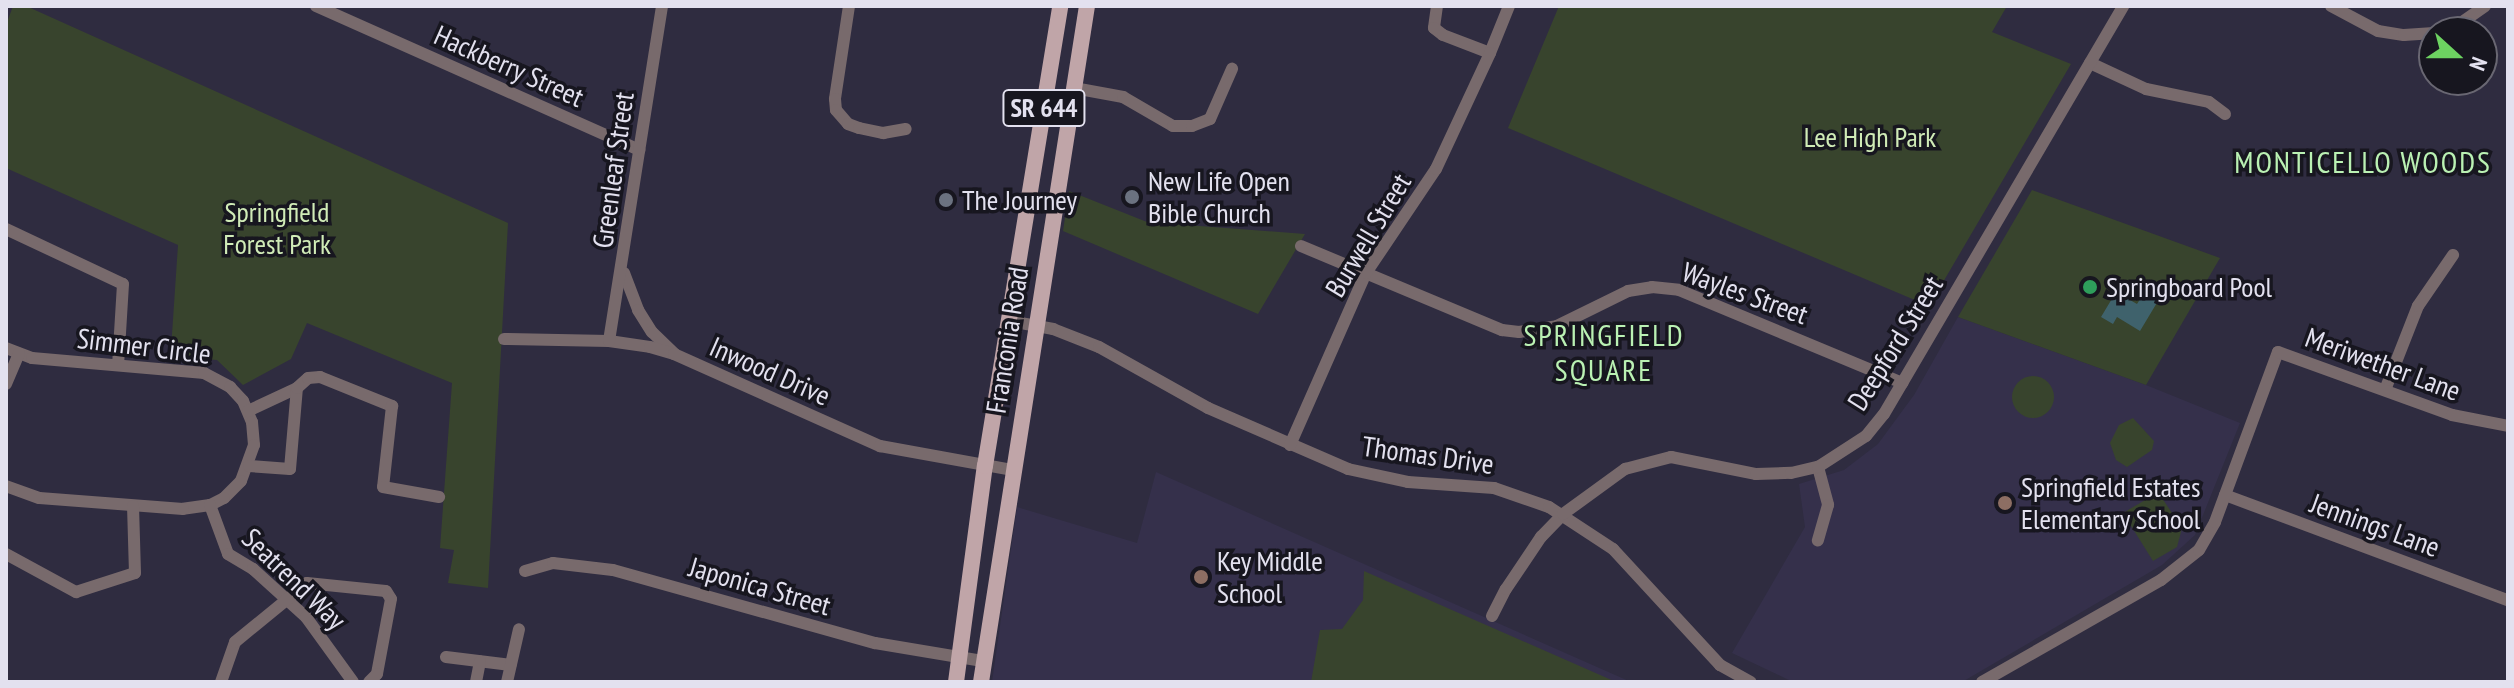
<!DOCTYPE html>
<html>
<head>
<meta charset="utf-8">
<style>
	body { margin:0 }
	#map { position:relative; width:2514px; height:688px; overflow:hidden; background:#2f2c40; font-family:"PT Sans Narrow",sans-serif }
	div>[style] { position:absolute }
	.built>* { inset:0; background:#35304b }
	.green>* { inset:0; background:#38442d }
	.round { border-radius:50% }
	.water>* { inset:0; background:#3f626c }
	.minor>* { height:12px; margin:-6px; padding:0 6px; transform-origin:6px; border-radius:6px; background:#786a6c }
	.major>* { height:16px; margin:-8px; padding:0 8px; transform-origin:8px; border-radius:8px; background:#c0a5a8 }
	.dots>* { width:22px; height:22px; translate:-50% -50%; box-sizing:border-box; border:4px solid #17161f; border-radius:50% }
	span { translate:-50% -50%; white-space:nowrap; text-align:center; line-height:1.15; -webkit-text-stroke:7px #17161f; paint-order:stroke }
	.shield-label span { padding:2px 6px; background:#17161f; border:2px solid; border-radius:6px; -webkit-text-stroke-width:0 }
	.shield-label { font-size:26px; color:#e3e1ef; font-weight:700 }
	.street-label { font-size:28px; color:#e3e1ef }
	.park-label { font-size:28px; color:#d0ebb7 }
	.poi-label { font-size:28px; color:#e3e1ef }
	.left { translate:0 -50%; text-align:left }
	.neighbourhood-label { font-size:30px; color:#baf1b3; letter-spacing:2px }
	.frame { position:absolute; inset:0; border:8px solid #e3e1ef; pointer-events:none }
	.north { position:absolute; left:2418px; top:16px; width:80px; height:80px; box-sizing:border-box; background:#17161f; border:2px solid #696772; border-radius:50%; rotate:111deg; font-size:22px; font-weight:700; line-height:32px; text-align:center; color:#e3e1ef }
	.north::after { content:''; display:block; margin:auto; width:28px; height:36px; background:#6dd361; clip-path:polygon(50% 0,100% 100%,50% 72%,0 100%) }
</style>
</head>
<body>
<div id="map">
	<div class="built">
		<div style="clip-path:polygon(1958px 317px,2146px 385px,2240px 423px,2195px 535px,2162px 565px,1962px 682px,1793px 682px,1732px 653px,1805px 527px,1799px 484px,1844px 470px,1878px 444px,1914px 395px)"></div>
		<div style="clip-path:polygon(1156px 472px,1631px 682px,992px 682px,1017px 507px,1137px 543px)"></div>
	</div>
	<div class="green">
		<div style="clip-path:polygon(13px 6px,26px 6px,508px 223px,488px 588px,448px 583px,454px 550px,440px 548px,452px 383px,307px 323px,291px 359px,243px 385px,217px 360px,182px 357px,182px 350px,171px 349px,178px 245px,6px 168px,6px 25px)"></div>
		<div style="clip-path:polygon(1559px 6px,2007px 6px,1992px 32px,2071px 64px,1929px 306px,1508px 128px)"></div>
		<div style="clip-path:polygon(2032px 190px,2220px 258px,2146px 385px,1958px 317px)"></div>
		<div style="clip-path:polygon(1069px 191px,1147px 222px,1305px 234px,1258px 314px,1063px 231px)"></div>
		<div class="round" style="left:2012px;top:376px;width:42px;height:42px"></div>
		<div style="clip-path:polygon(2133px 418px,2154px 441px,2152px 450px,2127px 467px,2116px 460px,2110px 443px,2119px 425px)"></div>
		<div style="clip-path:polygon(2152px 496px,2162px 498px,2182px 528px,2177px 547px,2153px 561px,2123px 513px)"></div>
		<div style="clip-path:polygon(1364px 571px,1436px 603px,1616px 682px,1311px 682px,1320px 630px,1342px 629px,1363px 600px)"></div>
	</div>
	<div class="water">
		<div style="clip-path:polygon(2116px 292px,2137px 304px,2144px 293px,2158px 301px,2140px 331px,2117px 317px,2113px 324px,2101px 317px)"></div>
	</div>
	<div class="minor">
		<div style="left:316px;top:6px;width:354px;rotate:24deg"></div>
		<div style="left:849px;top:6px;width:94px;rotate:98.6deg"></div>
		<div style="left:835px;top:99px;width:11px;rotate:85deg"></div>
		<div style="left:836px;top:110px;width:18px;rotate:49deg"></div>
		<div style="left:848px;top:124px;width:12px;rotate:20deg"></div>
		<div style="left:859px;top:128px;width:25px;rotate:12deg"></div>
		<div style="left:883px;top:133px;width:23px;rotate:-10deg"></div>
		<div style="left:1437px;top:6px;width:22px;rotate:98deg"></div>
		<div style="left:1434px;top:28px;width:11px;rotate:38deg"></div>
		<div style="left:1443px;top:35px;width:50px;rotate:21deg"></div>
		<div style="left:1490px;top:53px;width:51px;rotate:-68deg"></div>
		<div style="left:2331px;top:6px;width:53px;rotate:28deg"></div>
		<div style="left:2378px;top:31px;width:26px;rotate:9deg"></div>
		<div style="left:2404px;top:35px;width:30px;rotate:-4deg"></div>
		<div style="left:2437px;top:32px;width:22px;rotate:-18deg"></div>
		<div style="left:2458px;top:25px;width:33px;rotate:-35deg"></div>
		<div style="left:2090px;top:63px;width:62px;rotate:24.9deg"></div>
		<div style="left:2146px;top:89px;width:64px;rotate:11.7deg"></div>
		<div style="left:2209px;top:102px;width:20px;rotate:37deg"></div>
		<div style="left:1074px;top:88px;width:50px;rotate:10.4deg"></div>
		<div style="left:1123px;top:97px;width:58px;rotate:30.1deg"></div>
		<div style="left:1173px;top:126px;width:19px"></div>
		<div style="left:1192px;top:126px;width:19px;rotate:-21deg"></div>
		<div style="left:1210px;top:119px;width:55px;rotate:-66.3deg"></div>
		<div style="left:6px;top:229px;width:129px;rotate:25.2deg"></div>
		<div style="left:123px;top:284px;width:81px;rotate:93.5deg"></div>
		<div style="left:1301px;top:246px;width:218px;rotate:22.7deg"></div>
		<div style="left:1502px;top:330px;width:17px;rotate:7deg"></div>
		<div style="left:1519px;top:332px;width:38px;rotate:-9deg"></div>
		<div style="left:1557px;top:326px;width:79px;rotate:-26.2deg"></div>
		<div style="left:1628px;top:291px;width:24px;rotate:-9deg"></div>
		<div style="left:1652px;top:287px;width:27px;rotate:6deg"></div>
		<div style="left:1679px;top:290px;width:242px;rotate:22.6deg"></div>
		<div style="left:624px;top:273px;width:40px;rotate:69deg"></div>
		<div style="left:638px;top:310px;width:26px;rotate:58deg"></div>
		<div style="left:652px;top:332px;width:32px;rotate:44deg"></div>
		<div style="left:1010px;top:321px;width:44px;rotate:10.5deg"></div>
		<div style="left:1053px;top:329px;width:49px;rotate:21.4deg"></div>
		<div style="left:1099px;top:347px;width:125px;rotate:29.2deg"></div>
		<div style="left:1208px;top:408px;width:153px;rotate:23.5deg"></div>
		<div style="left:1348px;top:469px;width:61px;rotate:12.2deg"></div>
		<div style="left:1408px;top:482px;width:86px;rotate:4deg"></div>
		<div style="left:1494px;top:488px;width:58px;rotate:19.1deg"></div>
		<div style="left:1549px;top:507px;width:77px;rotate:33.3deg"></div>
		<div style="left:1613px;top:549px;width:158px;rotate:47.3deg"></div>
		<div style="left:1720px;top:665px;width:35px;rotate:29deg"></div>
		<div style="left:504px;top:339px;width:105px;rotate:1.1deg"></div>
		<div style="left:609px;top:341px;width:41px;rotate:8.3deg"></div>
		<div style="left:650px;top:347px;width:25px;rotate:16deg"></div>
		<div style="left:674px;top:354px;width:226px;rotate:24.1deg"></div>
		<div style="left:880px;top:446px;width:134px;rotate:10.3deg"></div>
		<div style="left:609px;top:341px;width:339px;rotate:-81deg"></div>
		<div style="left:6px;top:348px;width:28px;rotate:21deg"></div>
		<div style="left:32px;top:358px;width:173px;rotate:5deg"></div>
		<div style="left:204px;top:373px;width:30px;rotate:28deg"></div>
		<div style="left:230px;top:387px;width:19px;rotate:47deg"></div>
		<div style="left:243px;top:401px;width:23px;rotate:67deg"></div>
		<div style="left:252px;top:422px;width:23px;rotate:85deg"></div>
		<div style="left:254px;top:445px;width:38px;rotate:110deg"></div>
		<div style="left:241px;top:481px;width:24px;rotate:135deg"></div>
		<div style="left:224px;top:498px;width:16px;rotate:153deg"></div>
		<div style="left:210px;top:505px;width:27px;rotate:172deg"></div>
		<div style="left:183px;top:509px;width:144px;rotate:-175.6deg"></div>
		<div style="left:39px;top:498px;width:35px;rotate:-160deg"></div>
		<div style="left:6px;top:384px;width:33px;rotate:-67deg"></div>
		<div style="left:2385px;top:390px;width:90px;rotate:-68.6deg"></div>
		<div style="left:2418px;top:306px;width:62px;rotate:-55.5deg"></div>
		<div style="left:248px;top:411px;width:54px;rotate:-25.1deg"></div>
		<div style="left:1290px;top:445px;width:188px;rotate:-66.2deg"></div>
		<div style="left:1366px;top:273px;width:125px;rotate:-56.1deg"></div>
		<div style="left:1436px;top:169px;width:128px;rotate:-65deg"></div>
		<div style="left:249px;top:466px;width:41px;rotate:4.2deg"></div>
		<div style="left:290px;top:469px;width:81px;rotate:-85.1deg"></div>
		<div style="left:297px;top:388px;width:15px;rotate:-42deg"></div>
		<div style="left:308px;top:378px;width:12px;rotate:-5deg"></div>
		<div style="left:320px;top:377px;width:78px;rotate:21.9deg"></div>
		<div style="left:392px;top:406px;width:81px;rotate:96.3deg"></div>
		<div style="left:383px;top:487px;width:57px;rotate:10.1deg"></div>
		<div style="left:1818px;top:467px;width:39px;rotate:75deg"></div>
		<div style="left:1828px;top:505px;width:37px;rotate:106deg"></div>
		<div style="left:2225px;top:495px;width:302px;rotate:20.4deg"></div>
		<div style="left:210px;top:505px;width:52px;rotate:69.8deg"></div>
		<div style="left:228px;top:554px;width:29px;rotate:31deg"></div>
		<div style="left:253px;top:569px;width:72px;rotate:42.2deg"></div>
		<div style="left:306px;top:617px;width:80px;rotate:54.1deg"></div>
		<div style="left:6px;top:554px;width:80px;rotate:28.5deg"></div>
		<div style="left:76px;top:592px;width:62px;rotate:-17.9deg"></div>
		<div style="left:135px;top:573px;width:67px;rotate:-91.7deg"></div>
		<div style="left:525px;top:571px;width:29px;rotate:-16deg"></div>
		<div style="left:553px;top:563px;width:60px;rotate:6.7deg"></div>
		<div style="left:613px;top:570px;width:272px;rotate:15.6deg"></div>
		<div style="left:875px;top:643px;width:109px;rotate:9.5deg"></div>
		<div style="left:1492px;top:616px;width:30px;rotate:-63deg"></div>
		<div style="left:1506px;top:589px;width:63px;rotate:-56.1deg"></div>
		<div style="left:1541px;top:537px;width:32px;rotate:-46deg"></div>
		<div style="left:1563px;top:514px;width:77px;rotate:-36deg"></div>
		<div style="left:1625px;top:469px;width:48px;rotate:-14.6deg"></div>
		<div style="left:1671px;top:457px;width:87px;rotate:11.3deg"></div>
		<div style="left:1756px;top:474px;width:35px;rotate:-2deg"></div>
		<div style="left:1791px;top:473px;width:28px;rotate:-13deg"></div>
		<div style="left:1818px;top:467px;width:57px;rotate:-32.9deg"></div>
		<div style="left:1866px;top:436px;width:28px;rotate:-51deg"></div>
		<div style="left:1884px;top:414px;width:473px;rotate:-59.6deg"></div>
		<div style="left:446px;top:657px;width:65px;rotate:7deg"></div>
		<div style="left:221px;top:682px;width:42px;rotate:-70.7deg"></div>
		<div style="left:235px;top:642px;width:93px;rotate:-39.3deg"></div>
		<div style="left:307px;top:583px;width:79px;rotate:5.8deg"></div>
		<div style="left:386px;top:591px;width:9px;rotate:58deg"></div>
		<div style="left:391px;top:599px;width:76px;rotate:100.6deg"></div>
		<div style="left:377px;top:674px;width:11px;rotate:135deg"></div>
		<div style="left:476px;top:682px;width:21px;rotate:-79deg"></div>
		<div style="left:507px;top:682px;width:54px;rotate:-77.2deg"></div>
		<div style="left:1982px;top:682px;width:206px;rotate:-29.7deg"></div>
		<div style="left:2161px;top:580px;width:48px;rotate:-38.3deg"></div>
		<div style="left:2199px;top:550px;width:32px;rotate:-60deg"></div>
		<div style="left:2215px;top:522px;width:181px;rotate:-69.7deg"></div>
		<div style="left:2278px;top:352px;width:185px;rotate:19.9deg"></div>
		<div style="left:2452px;top:415px;width:57px;rotate:11.1deg"></div>
	</div>
	<div class="major">
		<div style="left:956px;top:682px;width:218px;rotate:-82.4deg"></div>
		<div style="left:985px;top:466px;width:466px;rotate:-80.7deg"></div>
		<div style="left:981px;top:682px;width:684px;rotate:-81.09deg"></div>
	</div>
	<div class="dots">
		<div style="left:1132px;top:197px;background:#6b7280"></div>
		<div style="left:946px;top:200px;background:#6b7280"></div>
		<div style="left:2090px;top:287px;background:#2e9e5b"></div>
		<div style="left:2005px;top:503px;background:#8d6e63"></div>
		<div style="left:1201px;top:577px;background:#8d6e63"></div>
	</div>
	<div class="shield-label">
		<span style="left:1044px;top:108px">SR 644</span>
	</div>
	<div class="street-label">
		<span style="left:509px;top:66px;rotate:24deg">Hackberry Street</span>
		<span style="left:613px;top:170px;rotate:-82deg">Greenleaf Street</span>
		<span style="left:1368px;top:235px;rotate:-59deg">Burwell Street</span>
		<span style="left:1745px;top:293px;rotate:20deg">Wayles Street</span>
		<span style="left:1007px;top:340px;rotate:-81deg">Franconia Road</span>
		<span style="left:1895px;top:343px;rotate:-58deg">Deepford Street</span>
		<span style="left:144px;top:346px;rotate:7deg">Simmer Circle</span>
		<span style="left:2383px;top:364px;rotate:20deg">Meriwether Lane</span>
		<span style="left:770px;top:371px;rotate:24deg">Inwood Drive</span>
		<span style="left:1428px;top:455px;rotate:8deg">Thomas Drive</span>
		<span style="left:2375px;top:525px;rotate:20deg">Jennings Lane</span>
		<span style="left:294px;top:579px;rotate:44deg">Seatrend Way</span>
		<span style="left:760px;top:586px;rotate:16deg">Japonica Street</span>
	</div>
	<div class="park-label">
		<span style="left:1870px;top:137px">Lee High Park</span>
		<span style="left:277px;top:228px">Springfield<br>Forest Park</span>
	</div>
	<div class="poi-label">
		<span class="left" style="left:1148px;top:197px">New Life Open<br>Bible Church</span>
		<span class="left" style="left:962px;top:200px">The Journey</span>
		<span class="left" style="left:2106px;top:287px">Springboard Pool</span>
		<span class="left" style="left:2021px;top:503px">Springfield Estates<br>Elementary School</span>
		<span class="left" style="left:1217px;top:577px">Key Middle<br>School</span>
	</div>
	<div class="neighbourhood-label">
		<span style="left:2363px;top:162px">MONTICELLO WOODS</span>
		<span style="left:1604px;top:352px">SPRINGFIELD<br>SQUARE</span>
	</div>
	<div class="frame"></div>
	<div class="north">N</div>
</div>
</body>
</html>
